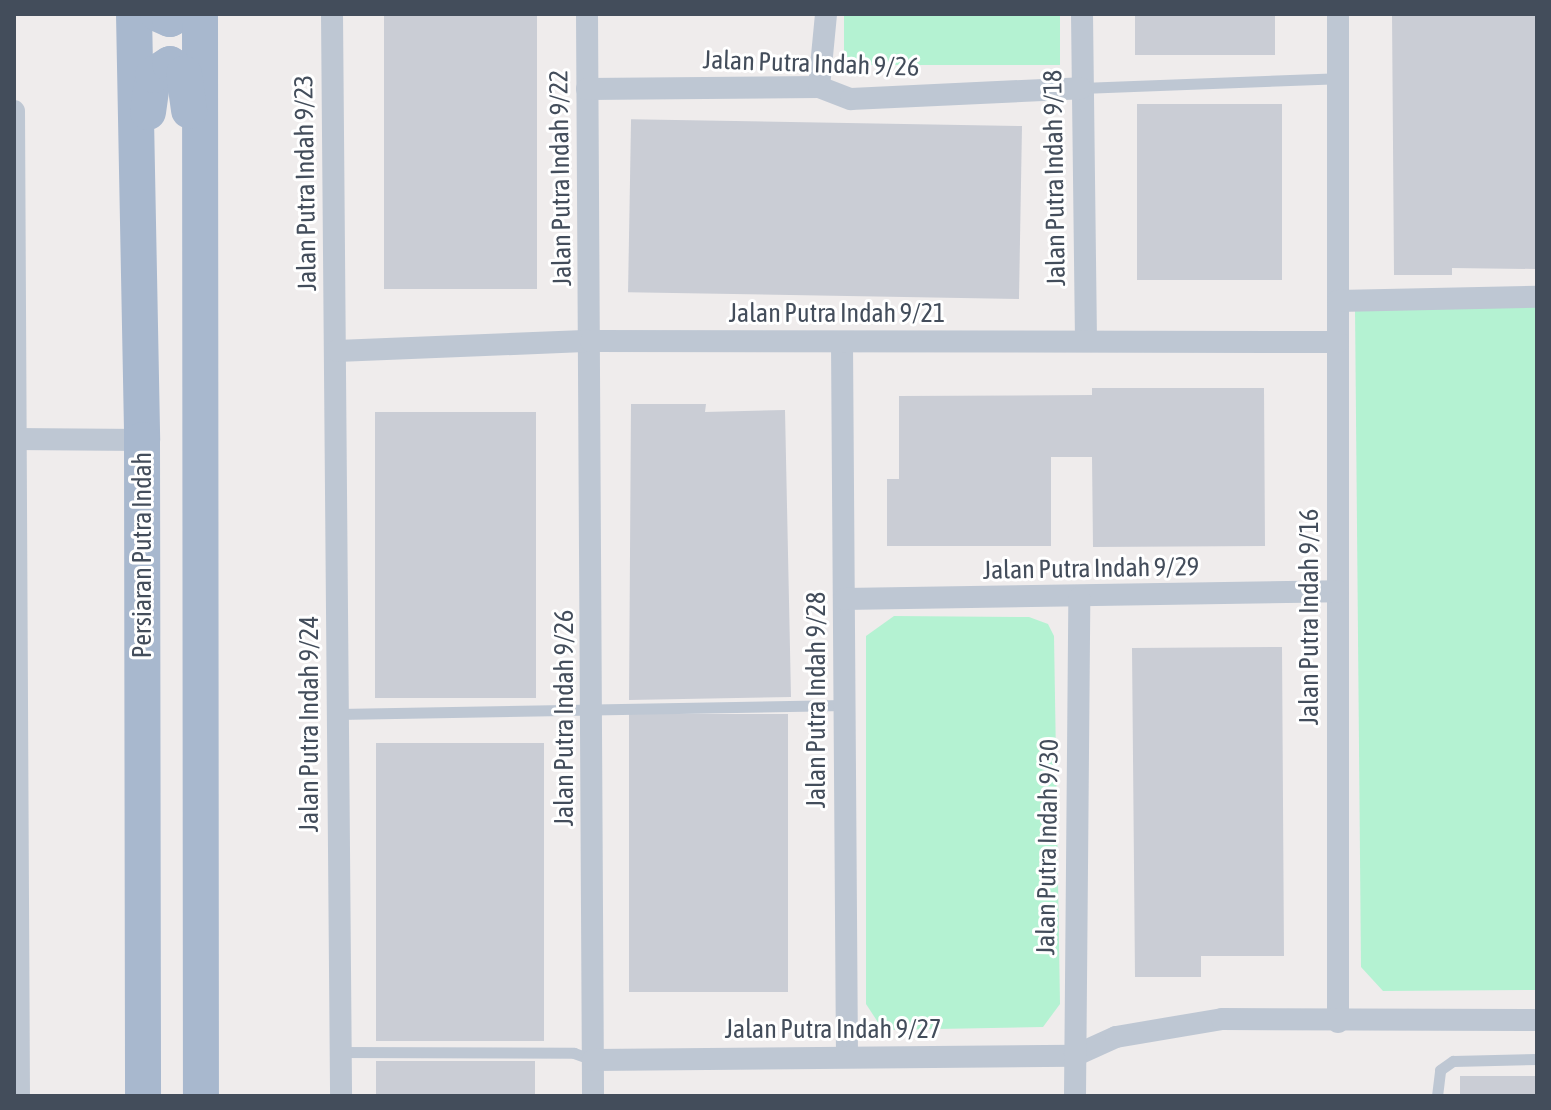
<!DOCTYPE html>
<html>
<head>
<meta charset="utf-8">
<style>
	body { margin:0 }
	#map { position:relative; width:1551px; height:1110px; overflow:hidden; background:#efecec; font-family:"Asap Condensed",sans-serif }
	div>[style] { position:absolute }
	.green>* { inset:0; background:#b4f2d2; transform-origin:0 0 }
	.building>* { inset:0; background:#cacdd5; transform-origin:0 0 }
	.lane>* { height:11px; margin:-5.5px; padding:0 5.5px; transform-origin:5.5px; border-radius:5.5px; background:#bec7d3 }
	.street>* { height:22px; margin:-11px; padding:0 11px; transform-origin:11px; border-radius:11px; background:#bec7d3 }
	.primary>* { height:36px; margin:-18px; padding:0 18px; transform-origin:18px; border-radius:18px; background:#a8b8ce }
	span { translate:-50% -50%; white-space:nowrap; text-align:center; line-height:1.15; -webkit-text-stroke:6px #fff; paint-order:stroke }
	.street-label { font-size:26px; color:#434d5b }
	.frame { position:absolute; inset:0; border:16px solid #434d5b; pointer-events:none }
</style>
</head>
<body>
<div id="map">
	<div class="green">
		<div style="left:844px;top:14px;width:216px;height:51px"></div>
		<div style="clip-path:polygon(1355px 307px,1537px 307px,1537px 990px,1383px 991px,1361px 967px)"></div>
		<div style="clip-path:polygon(894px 616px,1029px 617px,1048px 624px,1054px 636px,1060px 1004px,1043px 1027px,883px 1030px,866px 1004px,866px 636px)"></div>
	</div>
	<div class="building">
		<div style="left:384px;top:14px;width:153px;height:275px"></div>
		<div style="left:1135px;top:14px;width:140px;height:41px"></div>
		<div style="clip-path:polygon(1392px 14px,1536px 14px,1536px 269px,1452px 268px,1452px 275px,1394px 275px)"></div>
		<div style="left:1137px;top:104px;width:145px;height:176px"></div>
		<div style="left:1022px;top:126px;width:173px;height:391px;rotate:91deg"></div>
		<div style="clip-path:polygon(1092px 388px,1264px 388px,1265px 546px,1093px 547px,1092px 457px,1051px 457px,1051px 546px,887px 546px,887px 479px,899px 479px,899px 396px,1092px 395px)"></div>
		<div style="clip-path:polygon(631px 404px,706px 404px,705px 412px,785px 410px,791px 697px,629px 700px)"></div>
		<div style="left:375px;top:412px;width:161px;height:286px"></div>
		<div style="clip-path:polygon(1282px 647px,1284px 956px,1201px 956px,1201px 977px,1135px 977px,1132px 648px)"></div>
		<div style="left:788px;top:714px;width:278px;height:159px;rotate:90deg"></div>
		<div style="left:544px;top:743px;width:298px;height:168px;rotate:90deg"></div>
		<div style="left:376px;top:1061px;width:159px;height:35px"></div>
		<div style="left:1460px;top:1076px;width:77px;height:20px"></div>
	</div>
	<div class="lane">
		<div style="left:1081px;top:88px;width:257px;rotate:-2.2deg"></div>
		<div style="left:338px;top:714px;width:507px;rotate:-1.02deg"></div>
		<div style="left:340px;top:1052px;width:234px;rotate:0.2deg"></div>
		<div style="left:574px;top:1053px;width:20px;rotate:20deg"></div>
		<div style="left:1437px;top:1096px;width:26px;rotate:-83deg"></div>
		<div style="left:1440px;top:1070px;width:16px;rotate:-35deg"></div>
		<div style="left:1453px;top:1061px;width:84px;rotate:-1.4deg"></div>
	</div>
	<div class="street">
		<div style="left:332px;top:14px;width:1082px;rotate:89.52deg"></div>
		<div style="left:587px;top:14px;width:1082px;rotate:89.68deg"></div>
		<div style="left:1082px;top:14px;width:327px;rotate:89.3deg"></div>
		<div style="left:1338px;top:14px;width:1008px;rotate:90deg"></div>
		<div style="left:819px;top:87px;width:73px;rotate:-84.5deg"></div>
		<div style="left:587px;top:89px;width:232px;rotate:-0.5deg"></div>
		<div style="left:819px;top:87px;width:34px;rotate:21deg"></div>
		<div style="left:851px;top:99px;width:230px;rotate:-2.7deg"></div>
		<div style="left:14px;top:111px;width:985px;rotate:89.71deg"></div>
		<div style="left:1338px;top:301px;width:199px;rotate:-1.2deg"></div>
		<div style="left:842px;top:343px;width:714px;rotate:89.6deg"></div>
		<div style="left:337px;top:351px;width:254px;rotate:-2.3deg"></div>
		<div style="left:591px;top:341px;width:747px;rotate:0.08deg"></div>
		<div style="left:14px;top:439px;width:128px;rotate:0.4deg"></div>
		<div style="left:844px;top:599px;width:494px;rotate:-0.9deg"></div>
		<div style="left:593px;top:1060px;width:481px;rotate:-0.5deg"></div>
		<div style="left:1074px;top:1056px;width:46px;rotate:-24.3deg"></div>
		<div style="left:1116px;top:1037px;width:108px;rotate:-9.6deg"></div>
		<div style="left:1222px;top:1019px;width:315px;rotate:0.2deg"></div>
		<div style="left:1075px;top:1096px;width:498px;rotate:-89.5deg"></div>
	</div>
	<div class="primary">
		<div style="left:134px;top:14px;width:426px;rotate:88.9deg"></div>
		<div style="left:142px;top:440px;width:656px;rotate:89.91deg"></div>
		<div style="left:158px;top:14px;width:13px;rotate:23deg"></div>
		<div style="left:170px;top:19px;width:11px;rotate:-27deg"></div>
		<div style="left:200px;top:14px;width:1082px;rotate:89.95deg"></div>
		<div style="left:148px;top:112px;width:37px;rotate:-82deg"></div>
		<div style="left:153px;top:75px;width:20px;rotate:-33deg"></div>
		<div style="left:170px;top:64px;width:17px;rotate:36deg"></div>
		<div style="left:184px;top:74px;width:37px;rotate:82deg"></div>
	</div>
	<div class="street-label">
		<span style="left:811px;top:64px;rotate:2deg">Jalan Putra Indah 9/26</span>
		<span style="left:561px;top:178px;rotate:-91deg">Jalan Putra Indah 9/22</span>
		<span style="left:1055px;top:178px;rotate:-91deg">Jalan Putra Indah 9/18</span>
		<span style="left:306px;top:183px;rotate:-91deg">Jalan Putra Indah 9/23</span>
		<span style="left:837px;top:314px">Jalan Putra Indah 9/21</span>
		<span style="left:143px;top:555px;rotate:-90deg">Persiaran Putra Indah</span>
		<span style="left:1091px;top:569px;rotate:-1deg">Jalan Putra Indah 9/29</span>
		<span style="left:1310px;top:617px;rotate:-90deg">Jalan Putra Indah 9/16</span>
		<span style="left:817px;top:700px;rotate:-90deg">Jalan Putra Indah 9/28</span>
		<span style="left:565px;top:718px;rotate:-90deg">Jalan Putra Indah 9/26</span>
		<span style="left:310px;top:724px;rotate:-90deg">Jalan Putra Indah 9/24</span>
		<span style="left:1048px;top:847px;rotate:-89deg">Jalan Putra Indah 9/30</span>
		<span style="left:833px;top:1030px">Jalan Putra Indah 9/27</span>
	</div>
	<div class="frame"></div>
</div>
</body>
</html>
